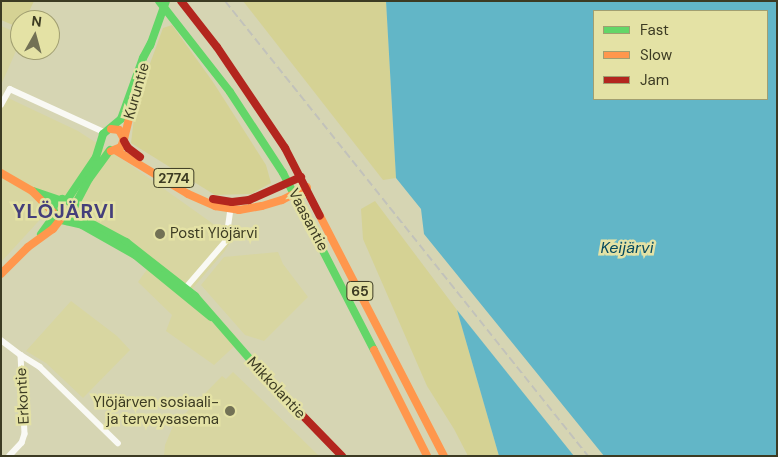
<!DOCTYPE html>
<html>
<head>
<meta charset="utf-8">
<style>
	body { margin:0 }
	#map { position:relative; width:778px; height:457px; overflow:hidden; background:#d6d5b3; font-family:"DM Sans",sans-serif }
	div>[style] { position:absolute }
	.built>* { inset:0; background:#d8d6a1 }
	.green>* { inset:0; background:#d5d294 }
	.water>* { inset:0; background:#62b6c7 }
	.street>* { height:5.5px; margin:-2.75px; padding:0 2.75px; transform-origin:2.75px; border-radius:2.75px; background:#f9f9f4 }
	.fast>* { height:8px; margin:-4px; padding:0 4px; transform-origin:4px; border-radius:4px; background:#63d668 }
	.slow>* { height:8px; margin:-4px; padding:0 4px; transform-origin:4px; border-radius:4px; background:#ff974d }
	.jam>* { height:8px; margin:-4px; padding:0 4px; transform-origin:4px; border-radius:4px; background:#b3261e }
	.rail>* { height:2px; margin-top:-1px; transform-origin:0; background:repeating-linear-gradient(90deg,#c2c2ba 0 8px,transparent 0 12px) }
	.dots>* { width:14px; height:14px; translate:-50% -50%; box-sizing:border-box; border:2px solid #e4e2a5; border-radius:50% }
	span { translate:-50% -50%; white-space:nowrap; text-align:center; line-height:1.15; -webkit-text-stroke:5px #e4e2a5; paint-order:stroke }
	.shield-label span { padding:1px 4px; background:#e4e2a5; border:1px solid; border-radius:4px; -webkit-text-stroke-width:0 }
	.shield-label { font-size:14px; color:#3c3b23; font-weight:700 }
	.street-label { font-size:15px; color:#3c3b23 }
	.poi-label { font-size:15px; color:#3c3b23 }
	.left { translate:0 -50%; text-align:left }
	.right { translate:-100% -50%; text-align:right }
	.water-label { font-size:16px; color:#05495e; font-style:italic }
	.district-label { font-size:20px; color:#443e7b; font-weight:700; letter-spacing:1px }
	.frame { position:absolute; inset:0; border:2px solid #3c3b23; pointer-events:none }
	.legend { position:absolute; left:593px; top:10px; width:175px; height:90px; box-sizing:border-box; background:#e4e2a5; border:1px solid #a19f71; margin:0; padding:6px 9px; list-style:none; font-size:15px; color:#3c3b23 }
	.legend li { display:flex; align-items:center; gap:10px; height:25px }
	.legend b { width:25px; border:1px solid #a19f71 }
	.north { position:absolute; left:10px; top:10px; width:50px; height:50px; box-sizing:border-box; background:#e4e2a5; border:1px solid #a19f71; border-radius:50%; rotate:7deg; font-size:14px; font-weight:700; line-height:20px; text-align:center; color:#3c3b23 }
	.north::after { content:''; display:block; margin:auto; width:18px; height:22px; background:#727155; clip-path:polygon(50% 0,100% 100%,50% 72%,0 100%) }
</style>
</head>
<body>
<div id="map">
	<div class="built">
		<div style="clip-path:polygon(1px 26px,20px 34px,20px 42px,1px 85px)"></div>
		<div style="clip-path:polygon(4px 96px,78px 131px,129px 164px,233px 238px,224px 252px,192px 289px,240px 341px,214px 365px,166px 331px,172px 315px,138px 282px,148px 268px,87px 230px,47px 212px,1px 262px,1px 100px)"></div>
		<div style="clip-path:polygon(278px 252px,283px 264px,308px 297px,264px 341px,245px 335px,201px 285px,224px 257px)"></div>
		<div style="clip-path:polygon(71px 301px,117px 336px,130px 350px,83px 398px,46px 363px,26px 351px)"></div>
		<div style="clip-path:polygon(233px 372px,257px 395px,319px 456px,164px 456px,165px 445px,173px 426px,222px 376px,226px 379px)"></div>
	</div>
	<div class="green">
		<div style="clip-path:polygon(1px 1px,34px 1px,25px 20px,20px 20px,20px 28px,1px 20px)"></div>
		<div style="clip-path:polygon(243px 1px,386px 1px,396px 178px,383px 180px)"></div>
		<div style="clip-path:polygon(172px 25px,213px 82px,266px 165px,271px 183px,251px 194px,215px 195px,131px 143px,136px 102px,163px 28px)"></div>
		<div style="clip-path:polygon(375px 201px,457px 310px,499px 456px,468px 456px,454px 429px,427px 386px,363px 239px,361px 209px)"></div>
	</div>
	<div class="water">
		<div style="clip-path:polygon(evenodd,386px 1px,777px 1px,777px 456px,604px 456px,424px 234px,421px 209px,396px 178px,386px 1px,594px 11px,767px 11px,767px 99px,594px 99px,594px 11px)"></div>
		<div style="clip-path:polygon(457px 310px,574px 456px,499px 456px)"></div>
	</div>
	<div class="street">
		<div style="left:1px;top:105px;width:18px;rotate:-61deg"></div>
		<div style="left:10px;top:89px;width:103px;rotate:24.6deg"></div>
		<div style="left:183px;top:291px;width:66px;rotate:-49.3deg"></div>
		<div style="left:226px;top:241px;width:34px;rotate:-82deg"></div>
		<div style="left:1px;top:340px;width:25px;rotate:37deg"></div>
		<div style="left:21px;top:355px;width:79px;rotate:87.1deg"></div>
		<div style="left:25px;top:434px;width:9px;rotate:108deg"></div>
		<div style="left:22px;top:443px;width:18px;rotate:133deg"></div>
		<div style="left:21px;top:355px;width:22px;rotate:32deg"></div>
		<div style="left:40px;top:367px;width:109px;rotate:44.3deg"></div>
	</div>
	<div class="fast">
		<div style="left:159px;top:1px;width:115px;rotate:52deg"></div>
		<div style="left:230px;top:92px;width:97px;rotate:56.8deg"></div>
		<div style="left:283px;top:173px;width:199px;rotate:62.8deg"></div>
		<div style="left:150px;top:46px;width:48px;rotate:-70.4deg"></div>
		<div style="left:33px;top:191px;width:28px;rotate:19deg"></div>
		<div style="left:67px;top:200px;width:52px;rotate:-56deg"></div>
		<div style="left:96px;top:157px;width:24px;rotate:-73deg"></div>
		<div style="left:103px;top:134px;width:23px;rotate:-40deg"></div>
		<div style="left:121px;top:119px;width:65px;rotate:-70.2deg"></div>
		<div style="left:143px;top:58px;width:17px;rotate:-62deg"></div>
		<div style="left:74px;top:207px;width:32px;rotate:-62deg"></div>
		<div style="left:89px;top:179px;width:36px;rotate:-54deg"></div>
		<div style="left:75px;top:212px;width:13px;rotate:39deg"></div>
		<div style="left:85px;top:220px;width:47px;rotate:28.2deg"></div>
		<div style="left:126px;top:242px;width:88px;rotate:38deg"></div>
		<div style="left:195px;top:296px;width:113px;rotate:49deg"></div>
		<div style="left:67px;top:221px;width:8px;rotate:-40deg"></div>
		<div style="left:73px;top:216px;width:9px;rotate:-84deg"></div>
		<div style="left:74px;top:207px;width:8px;rotate:-130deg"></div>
		<div style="left:69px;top:201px;width:7px;rotate:-164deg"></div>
		<div style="left:62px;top:199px;width:7px;rotate:153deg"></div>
		<div style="left:56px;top:202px;width:7px;rotate:117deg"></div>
		<div style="left:53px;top:208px;width:12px;rotate:70deg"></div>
		<div style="left:57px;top:219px;width:26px;rotate:13deg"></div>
		<div style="left:82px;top:225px;width:61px;rotate:29.5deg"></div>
		<div style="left:135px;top:255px;width:98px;rotate:39.2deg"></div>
		<div style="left:41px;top:234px;width:22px;rotate:-54deg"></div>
	</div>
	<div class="slow">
		<div style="left:111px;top:129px;width:8px;rotate:7deg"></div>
		<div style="left:119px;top:130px;width:10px;rotate:61deg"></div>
		<div style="left:124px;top:139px;width:9px;rotate:111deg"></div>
		<div style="left:121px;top:147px;width:11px;rotate:158deg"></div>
		<div style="left:124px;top:139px;width:42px;rotate:-76.3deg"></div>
		<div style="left:115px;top:150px;width:85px;rotate:31.1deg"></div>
		<div style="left:188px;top:194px;width:30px;rotate:24deg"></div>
		<div style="left:215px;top:206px;width:24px;rotate:9deg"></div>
		<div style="left:239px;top:210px;width:23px;rotate:-10deg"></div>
		<div style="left:262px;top:206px;width:21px;rotate:-17deg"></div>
		<div style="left:282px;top:200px;width:28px;rotate:-27deg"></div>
		<div style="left:1px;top:173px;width:36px;rotate:30deg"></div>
		<div style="left:32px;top:191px;width:30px;rotate:45deg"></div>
		<div style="left:320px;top:216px;width:270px;rotate:62.7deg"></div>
		<div style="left:1px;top:274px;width:38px;rotate:-45deg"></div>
		<div style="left:28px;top:247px;width:31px;rotate:-36deg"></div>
		<div style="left:53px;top:229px;width:11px;rotate:-52deg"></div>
		<div style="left:374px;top:350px;width:119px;rotate:63.4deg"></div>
	</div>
	<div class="jam">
		<div style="left:181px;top:1px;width:58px;rotate:52deg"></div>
		<div style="left:217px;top:47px;width:122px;rotate:56deg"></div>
		<div style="left:285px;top:148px;width:76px;rotate:62.8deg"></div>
		<div style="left:124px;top:141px;width:8px;rotate:60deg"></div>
		<div style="left:128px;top:148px;width:15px;rotate:37deg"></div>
		<div style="left:213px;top:199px;width:19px;rotate:9deg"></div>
		<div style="left:232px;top:202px;width:17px;rotate:-7deg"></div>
		<div style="left:249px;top:200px;width:57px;rotate:-23.9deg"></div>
		<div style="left:269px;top:381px;width:105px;rotate:45.8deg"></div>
	</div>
	<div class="rail">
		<div style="left:225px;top:1px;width:582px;rotate:51.42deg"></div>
	</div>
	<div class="dots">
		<div style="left:160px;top:234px;background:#727155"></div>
		<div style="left:230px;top:411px;background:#727155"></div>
	</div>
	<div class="shield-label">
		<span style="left:174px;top:178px">2774</span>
		<span style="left:360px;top:291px">65</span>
	</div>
	<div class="street-label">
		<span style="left:137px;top:91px;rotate:-74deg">Kuruntie</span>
		<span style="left:308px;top:220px;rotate:62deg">Vaasantie</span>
		<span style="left:276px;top:388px;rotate:47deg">Mikkolantie</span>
		<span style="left:23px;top:396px;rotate:-93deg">Erkontie</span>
	</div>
	<div class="poi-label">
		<span class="left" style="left:170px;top:234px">Posti Ylöjärvi</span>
		<span class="right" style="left:219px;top:411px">Ylöjärven sosiaali-<br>ja terveysasema</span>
	</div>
	<div class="water-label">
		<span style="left:627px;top:248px">Keijärvi</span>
	</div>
	<div class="district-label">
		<span style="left:64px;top:211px">YLÖJÄRVI</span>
	</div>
	<div class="frame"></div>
	<ul class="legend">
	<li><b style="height:6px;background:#63d668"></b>Fast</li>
	<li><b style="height:6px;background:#ff974d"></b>Slow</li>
	<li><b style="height:6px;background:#b3261e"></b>Jam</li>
	</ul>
	<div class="north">N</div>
</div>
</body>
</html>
